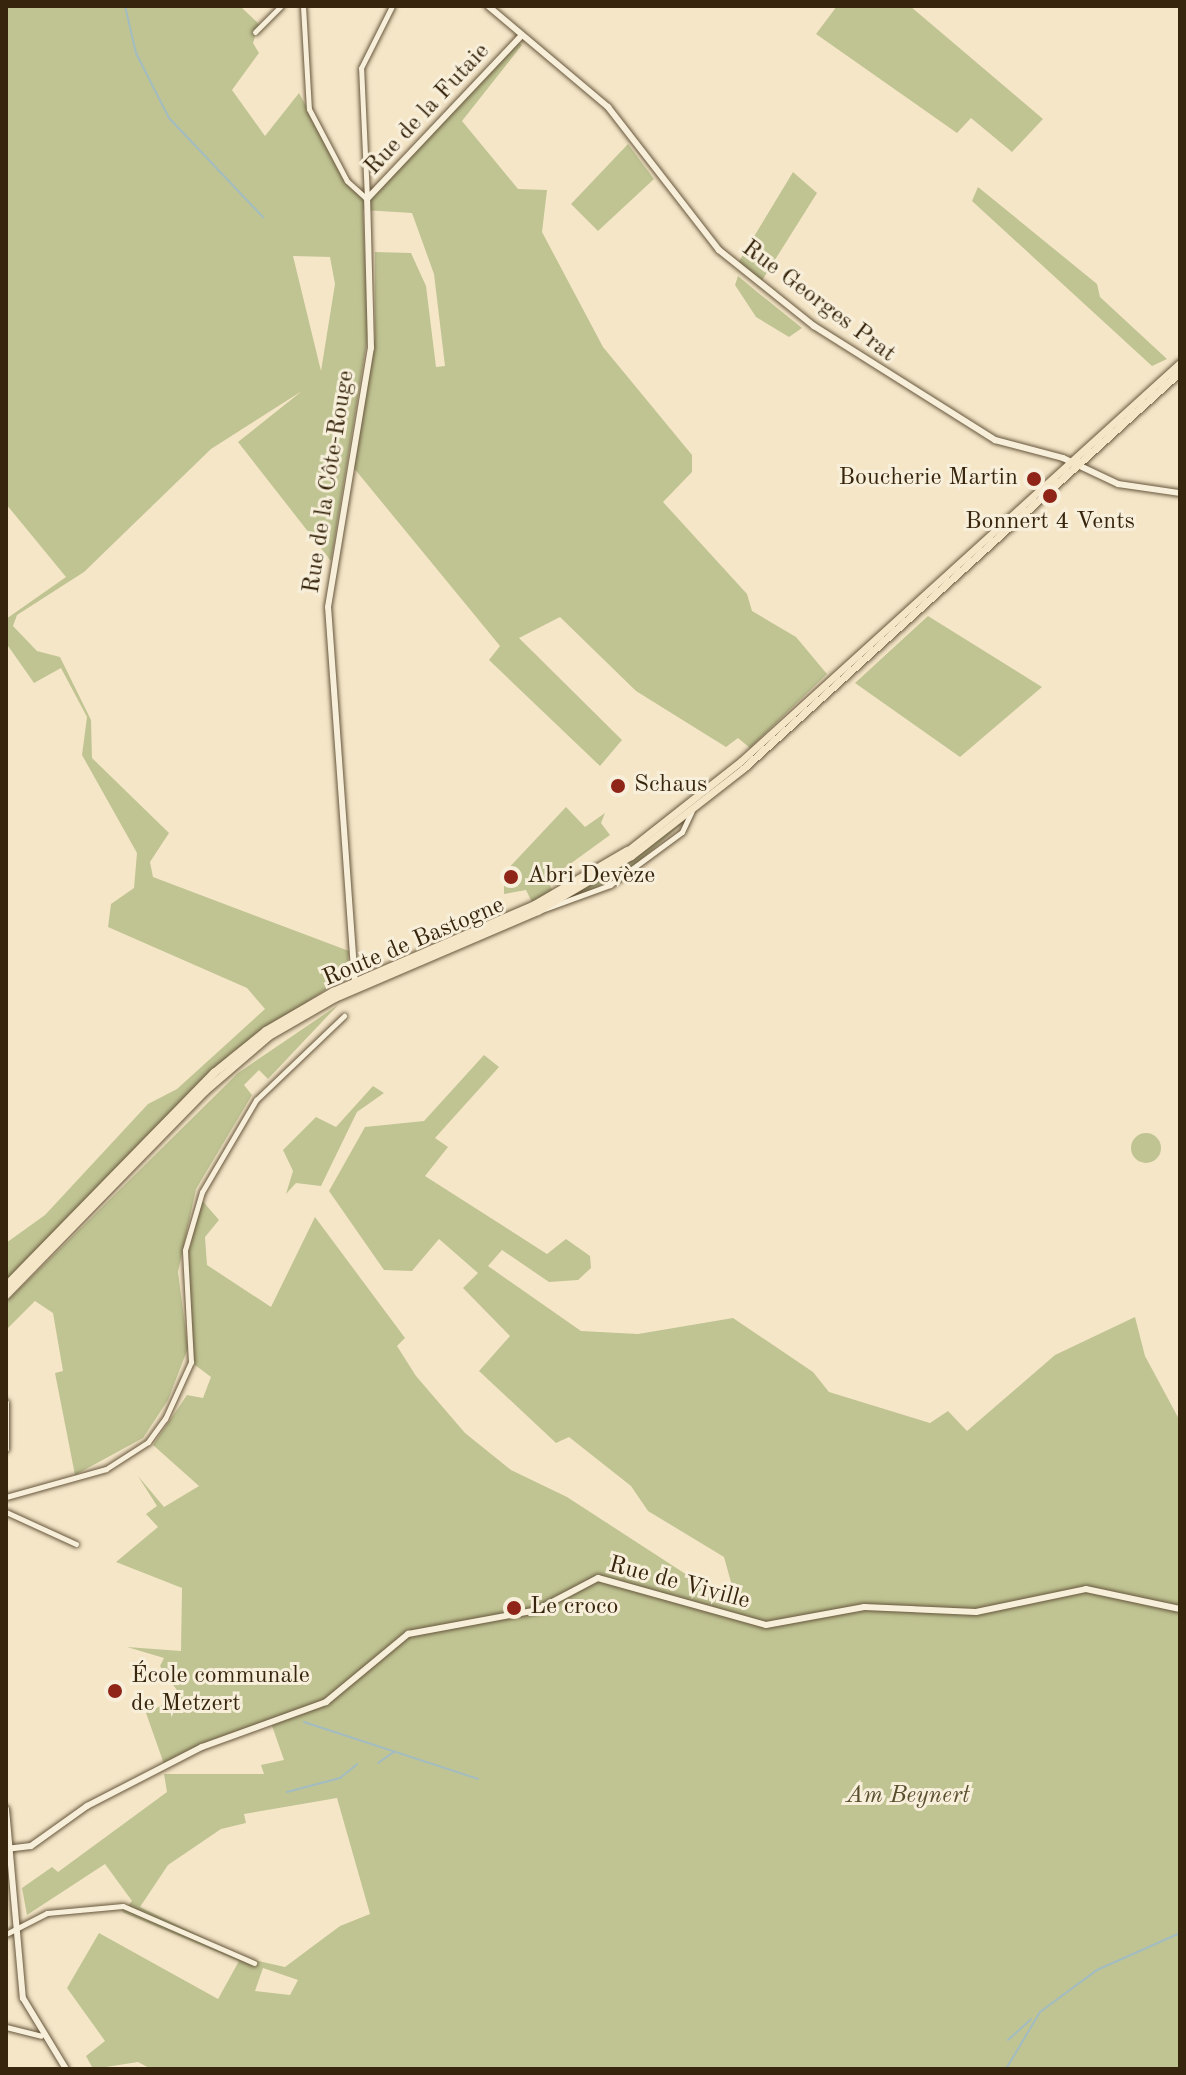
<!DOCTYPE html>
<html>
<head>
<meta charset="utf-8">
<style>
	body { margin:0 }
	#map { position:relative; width:1186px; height:2075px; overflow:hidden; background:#f5e6c8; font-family:"Old Standard TT",serif }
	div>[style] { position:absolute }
	.green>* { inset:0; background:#c0c493 }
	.round { border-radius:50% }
	.stream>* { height:2px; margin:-1px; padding:0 1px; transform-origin:1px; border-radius:1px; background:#a2bcc1 }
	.roads { filter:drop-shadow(0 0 2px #66563c) drop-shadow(0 0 2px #66563c) }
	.minor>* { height:5px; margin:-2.5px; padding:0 2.5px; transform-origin:2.5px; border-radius:2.5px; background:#f8efdb }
	.tertiary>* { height:6px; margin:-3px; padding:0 3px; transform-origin:3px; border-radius:3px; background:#f8efdb }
	.primary>* { height:7px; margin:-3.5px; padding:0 3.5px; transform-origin:3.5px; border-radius:3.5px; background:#f5e6c8 }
	.trunk>* { height:8px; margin:-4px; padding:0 4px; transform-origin:4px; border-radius:4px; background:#f5e6c8 }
	.dots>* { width:22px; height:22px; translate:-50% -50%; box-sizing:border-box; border:4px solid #f8efdb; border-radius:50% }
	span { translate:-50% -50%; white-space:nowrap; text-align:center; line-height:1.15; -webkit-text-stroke:6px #f8efdb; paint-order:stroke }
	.street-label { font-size:24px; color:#37260d }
	.poi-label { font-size:24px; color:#37260d }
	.right { translate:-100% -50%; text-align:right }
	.left { translate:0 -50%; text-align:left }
	.park-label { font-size:24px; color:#594e2e; font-style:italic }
	.frame { position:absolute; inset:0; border:8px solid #37260d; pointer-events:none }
</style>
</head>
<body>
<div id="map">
	<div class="green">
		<div style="clip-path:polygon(evenodd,6px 6px,240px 6px,259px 24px,253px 43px,259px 53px,232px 90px,265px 136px,299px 93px,347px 181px,367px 199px,516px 41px,522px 45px,462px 121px,518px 189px,547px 190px,542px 232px,603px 347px,692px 455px,692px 472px,663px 502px,747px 594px,752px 611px,796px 637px,827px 674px,750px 748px,738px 738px,726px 747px,636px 691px,560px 617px,519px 638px,622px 740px,600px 766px,489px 660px,500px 646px,353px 467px,375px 337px,375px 252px,411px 253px,426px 286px,436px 367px,445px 366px,434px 274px,412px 213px,363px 210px,368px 335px,331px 561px,238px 442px,302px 391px,211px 449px,84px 572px,17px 615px,13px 626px,37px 651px,60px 657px,91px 720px,92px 758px,169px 833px,150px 862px,153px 877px,349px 951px,346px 976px,231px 1053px,6px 1281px,6px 1243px,45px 1215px,148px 1104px,177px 1089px,265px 1009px,247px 988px,108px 927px,111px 904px,134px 888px,137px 853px,82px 755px,87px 717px,61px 668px,34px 683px,6px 643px,6px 619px,66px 577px,6px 504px,6px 6px,293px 256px,330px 257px,335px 284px,321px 371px,293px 256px)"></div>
		<div style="clip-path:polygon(837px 6px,910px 6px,1043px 119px,1012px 152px,971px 118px,957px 133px,816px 34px)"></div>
		<div style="clip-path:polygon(628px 144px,654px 179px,598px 231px,571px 204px)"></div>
		<div style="clip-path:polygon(793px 172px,817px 193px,761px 282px,738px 263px)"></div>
		<div style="clip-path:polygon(978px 187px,1097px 284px,1100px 297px,1167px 359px,1152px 366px,972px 201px)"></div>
		<div style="clip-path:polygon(738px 276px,756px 291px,802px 328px,789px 337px,756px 317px,735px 285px)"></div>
		<div style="clip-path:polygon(928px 616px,1042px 687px,960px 757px,855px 683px)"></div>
		<div style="clip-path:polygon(566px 807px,585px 827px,605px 813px,601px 823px,610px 835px,548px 880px,552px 890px,532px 902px,526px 890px,504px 894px,504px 873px)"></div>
		<div style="clip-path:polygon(686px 820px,627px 872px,557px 908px,556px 906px)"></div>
		<div style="clip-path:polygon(338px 1005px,268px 1079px,259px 1070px,244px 1085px,252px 1095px,196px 1189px,178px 1272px,188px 1348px,168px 1400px,143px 1438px,75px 1475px,55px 1373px,63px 1371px,53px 1313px,35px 1301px,6px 1330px,6px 1302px,238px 1073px)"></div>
		<div style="clip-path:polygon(evenodd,484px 1055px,499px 1067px,435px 1138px,448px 1147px,425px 1176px,547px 1254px,566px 1239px,590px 1256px,591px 1268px,578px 1280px,549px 1282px,502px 1250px,488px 1266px,581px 1331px,638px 1334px,733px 1318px,813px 1372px,829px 1392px,930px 1423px,948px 1411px,967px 1431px,1055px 1355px,1135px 1317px,1145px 1356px,1180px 1421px,1180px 2069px,151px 2069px,138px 2062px,93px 2069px,86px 2056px,105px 2041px,67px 1988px,99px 1933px,218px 1999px,239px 1961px,122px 1912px,132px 1901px,105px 1864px,27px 1915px,22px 1888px,52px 1867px,58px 1872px,167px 1792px,164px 1774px,264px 1774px,261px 1765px,284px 1760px,271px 1723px,164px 1764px,146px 1713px,181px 1696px,160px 1666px,164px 1658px,127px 1647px,181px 1651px,182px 1588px,116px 1562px,158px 1527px,146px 1514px,157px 1506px,138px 1476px,164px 1507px,199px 1486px,153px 1445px,187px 1395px,203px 1398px,211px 1377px,191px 1362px,184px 1275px,200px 1198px,219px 1220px,205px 1237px,207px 1265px,271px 1307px,315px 1217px,405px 1338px,397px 1346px,416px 1376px,465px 1433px,511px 1470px,567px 1497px,721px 1597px,732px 1586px,724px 1557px,648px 1511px,631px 1486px,569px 1437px,556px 1443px,479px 1371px,510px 1336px,463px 1288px,478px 1273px,439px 1239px,412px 1271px,384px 1270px,329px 1191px,365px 1127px,424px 1121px,484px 1055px,337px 1798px,370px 1914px,340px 1926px,285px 1967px,245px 1958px,140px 1907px,168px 1865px,221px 1829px,246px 1823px,244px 1814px,337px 1798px,484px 1055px,263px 1968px,298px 1980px,290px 1995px,255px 1991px,263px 1968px)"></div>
		<div style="clip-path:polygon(373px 1086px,384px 1093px,357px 1112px,321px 1186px,296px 1183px,286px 1194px,293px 1171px,283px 1150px,316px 1117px,336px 1127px)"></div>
		<div class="round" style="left:1131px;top:1133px;width:30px;height:30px"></div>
	</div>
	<div class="stream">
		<div style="left:125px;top:6px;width:48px;rotate:76.8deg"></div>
		<div style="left:136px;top:53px;width:73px;rotate:63.1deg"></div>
		<div style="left:169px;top:118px;width:137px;rotate:46.5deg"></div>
		<div style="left:304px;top:1722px;width:183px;rotate:18.1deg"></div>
		<div style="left:378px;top:1763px;width:19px;rotate:-35deg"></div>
		<div style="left:287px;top:1792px;width:55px;rotate:-14.8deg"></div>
		<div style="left:340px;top:1778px;width:22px;rotate:-39deg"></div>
		<div style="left:1008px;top:2040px;width:31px;rotate:-42deg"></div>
		<div style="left:1006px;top:2069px;width:66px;rotate:-59.2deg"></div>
		<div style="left:1040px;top:2012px;width:71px;rotate:-36.4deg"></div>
		<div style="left:1097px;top:1970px;width:91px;rotate:-24deg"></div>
	</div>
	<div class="roads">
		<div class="minor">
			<div style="left:303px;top:6px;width:103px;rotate:86.7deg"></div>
			<div style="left:309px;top:109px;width:81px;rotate:62.2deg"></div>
			<div style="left:347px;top:181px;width:27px;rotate:42deg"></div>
			<div style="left:255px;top:32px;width:37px;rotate:-45deg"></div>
			<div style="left:367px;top:198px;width:130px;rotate:-92.6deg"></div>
			<div style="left:361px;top:68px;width:69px;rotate:-63.4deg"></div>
			<div style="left:539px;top:911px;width:76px;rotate:-20.1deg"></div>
			<div style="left:610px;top:885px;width:89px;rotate:-36.4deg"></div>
			<div style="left:682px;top:832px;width:23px;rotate:-65deg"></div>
			<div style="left:6px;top:1402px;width:47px;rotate:90deg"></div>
			<div style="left:6px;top:1497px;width:104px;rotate:-15.6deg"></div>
			<div style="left:106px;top:1469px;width:50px;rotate:-32.7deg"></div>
			<div style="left:148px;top:1442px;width:29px;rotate:-54deg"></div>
			<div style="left:165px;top:1419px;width:63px;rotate:-65.5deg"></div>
			<div style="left:191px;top:1362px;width:112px;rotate:-93.1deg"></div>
			<div style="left:185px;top:1250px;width:60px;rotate:-73.7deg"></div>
			<div style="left:202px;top:1192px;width:107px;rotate:-59.6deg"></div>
			<div style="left:256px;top:1100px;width:122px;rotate:-43.7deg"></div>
			<div style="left:6px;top:1512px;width:77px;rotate:24.6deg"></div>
			<div style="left:6px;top:1934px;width:46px;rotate:-27.1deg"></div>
			<div style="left:47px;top:1913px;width:76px;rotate:-5.3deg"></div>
			<div style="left:123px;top:1906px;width:143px;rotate:23.5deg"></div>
			<div style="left:6px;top:2027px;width:36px;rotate:14deg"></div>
		</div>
		<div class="tertiary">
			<div style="left:488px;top:6px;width:157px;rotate:40.1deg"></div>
			<div style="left:608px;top:107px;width:181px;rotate:52.2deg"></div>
			<div style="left:719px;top:250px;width:122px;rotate:38.7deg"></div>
			<div style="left:814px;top:326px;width:214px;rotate:32.2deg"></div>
			<div style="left:995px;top:440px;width:70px;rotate:14.8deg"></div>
			<div style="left:1063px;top:458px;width:61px;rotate:25.3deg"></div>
			<div style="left:1118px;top:484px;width:63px;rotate:8.3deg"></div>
			<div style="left:355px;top:983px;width:377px;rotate:-94.1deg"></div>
			<div style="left:328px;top:607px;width:263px;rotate:-80.6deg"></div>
			<div style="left:371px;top:348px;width:149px;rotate:-91.5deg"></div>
			<div style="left:367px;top:199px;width:223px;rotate:-46.6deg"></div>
			<div style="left:6px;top:1809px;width:190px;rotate:84.9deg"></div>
			<div style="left:23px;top:1998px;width:83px;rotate:58.8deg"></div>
			<div style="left:6px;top:1849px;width:25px;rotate:-7deg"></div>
			<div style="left:31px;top:1846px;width:69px;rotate:-35.5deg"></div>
			<div style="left:87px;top:1806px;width:129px;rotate:-27.2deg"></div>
			<div style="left:202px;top:1747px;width:132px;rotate:-19.9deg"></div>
			<div style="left:326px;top:1702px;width:107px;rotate:-39.7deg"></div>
			<div style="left:408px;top:1634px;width:131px;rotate:-10.5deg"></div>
			<div style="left:537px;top:1610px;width:69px;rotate:-27.7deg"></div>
			<div style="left:598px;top:1578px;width:174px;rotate:15.6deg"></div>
			<div style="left:766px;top:1625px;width:100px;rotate:-10.4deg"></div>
			<div style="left:864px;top:1607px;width:112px;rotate:2.6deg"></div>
			<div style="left:976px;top:1612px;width:112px;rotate:-11.8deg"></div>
			<div style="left:1086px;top:1589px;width:96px;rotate:12deg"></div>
		</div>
		<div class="primary">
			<div style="left:627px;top:851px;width:145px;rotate:-38.3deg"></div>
			<div style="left:741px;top:761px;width:593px;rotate:-42.2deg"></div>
			<div style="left:631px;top:856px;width:143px;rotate:-37.9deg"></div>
			<div style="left:744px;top:768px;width:589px;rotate:-42.25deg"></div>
		</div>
		<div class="trunk">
			<div style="left:6px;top:1286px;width:298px;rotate:-45.7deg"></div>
			<div style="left:214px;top:1073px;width:67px;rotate:-38.9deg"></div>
			<div style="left:266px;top:1031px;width:78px;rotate:-30.2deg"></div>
			<div style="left:333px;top:992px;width:220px;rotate:-23.3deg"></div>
			<div style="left:535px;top:905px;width:107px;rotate:-30.4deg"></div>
			<div style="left:6px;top:1295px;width:284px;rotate:-45.7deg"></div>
			<div style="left:204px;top:1092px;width:86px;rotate:-40.7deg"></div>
			<div style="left:269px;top:1036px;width:76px;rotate:-29.9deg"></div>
			<div style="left:335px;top:998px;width:221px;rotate:-23.2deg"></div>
			<div style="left:538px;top:911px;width:108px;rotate:-30.6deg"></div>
		</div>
	</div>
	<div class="dots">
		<div style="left:1034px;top:479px;background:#8f2418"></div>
		<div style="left:1050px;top:496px;background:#8f2418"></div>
		<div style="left:618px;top:786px;background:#8f2418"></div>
		<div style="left:511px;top:877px;background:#8f2418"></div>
		<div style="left:514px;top:1608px;background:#8f2418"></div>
		<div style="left:115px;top:1691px;background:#8f2418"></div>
	</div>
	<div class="street-label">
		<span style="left:428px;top:110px;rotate:-47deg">Rue de la Futaie</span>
		<span style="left:818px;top:302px;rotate:37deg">Rue Georges Prat</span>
		<span style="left:330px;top:482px;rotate:-81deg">Rue de la Côte-Rouge</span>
		<span style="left:414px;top:943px;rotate:-23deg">Route de Bastogne</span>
		<span style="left:679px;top:1584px;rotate:15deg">Rue de Viville</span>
	</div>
	<div class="poi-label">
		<span class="right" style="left:1018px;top:479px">Boucherie Martin</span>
		<span style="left:1050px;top:523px">Bonnert 4 Vents</span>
		<span class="left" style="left:634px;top:786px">Schaus</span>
		<span class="left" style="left:527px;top:877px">Abri Devèze</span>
		<span class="left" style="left:530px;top:1608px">Le croco</span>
		<span class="left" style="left:131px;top:1691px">École communale<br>de Metzert</span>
	</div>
	<div class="park-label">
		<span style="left:908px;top:1797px">Am Beynert</span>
	</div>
	<div class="frame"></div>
</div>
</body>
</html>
